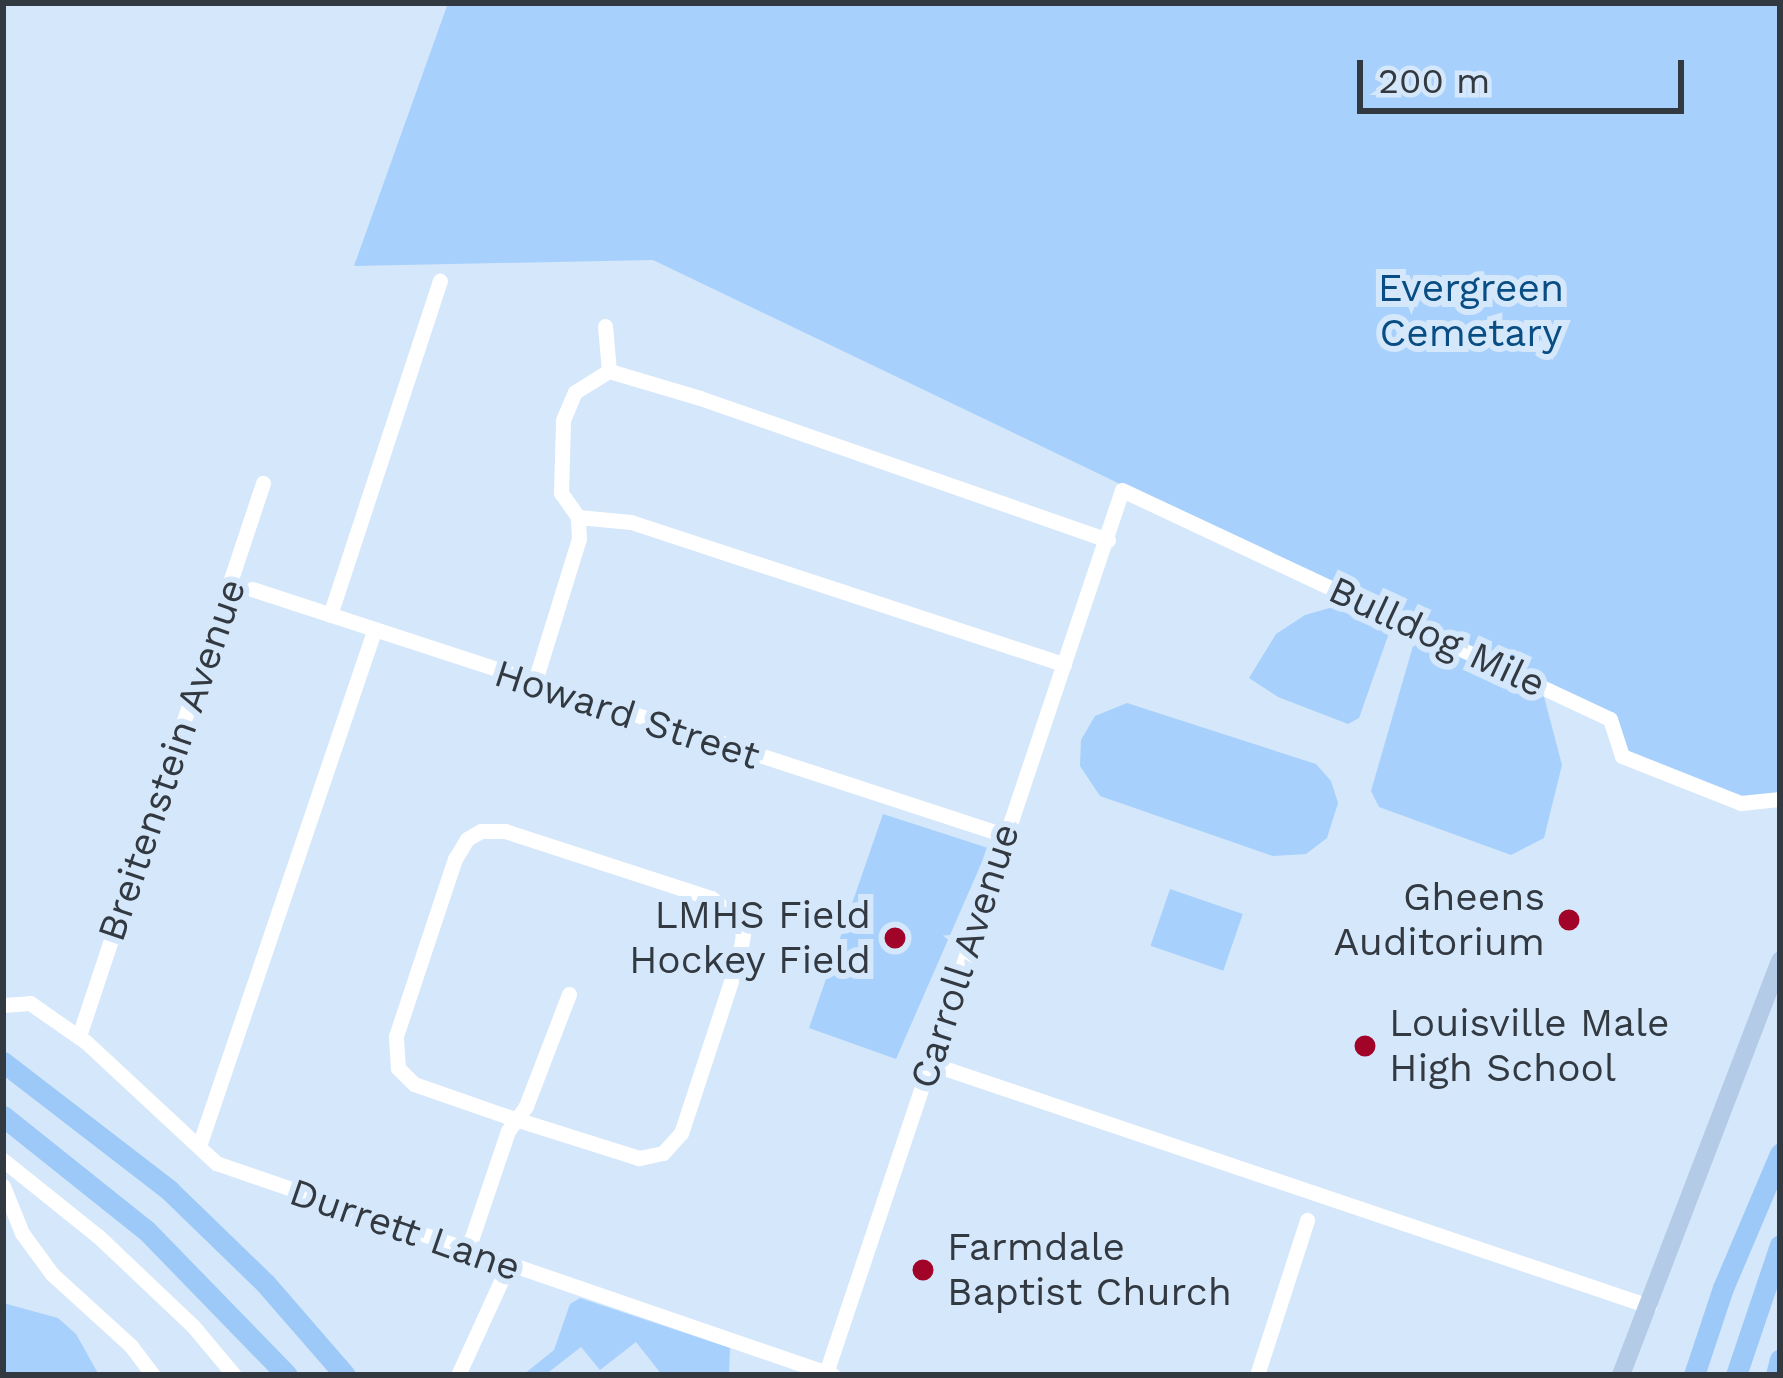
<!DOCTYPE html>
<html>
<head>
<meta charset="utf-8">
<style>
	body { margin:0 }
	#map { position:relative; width:1783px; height:1378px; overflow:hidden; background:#d5e7fa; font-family:"Work Sans",sans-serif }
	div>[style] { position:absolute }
	.green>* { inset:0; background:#a7d1fc; transform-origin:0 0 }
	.minor>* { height:15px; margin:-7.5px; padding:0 7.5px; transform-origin:7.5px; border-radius:7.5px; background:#fff }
	.major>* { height:18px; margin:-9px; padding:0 9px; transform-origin:9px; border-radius:9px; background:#b3cbe6 }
	.highway>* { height:21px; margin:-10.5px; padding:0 10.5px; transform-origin:10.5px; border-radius:10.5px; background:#9cc9f8 }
	.dots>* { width:33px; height:33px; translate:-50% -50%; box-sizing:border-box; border:6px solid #d5e7fa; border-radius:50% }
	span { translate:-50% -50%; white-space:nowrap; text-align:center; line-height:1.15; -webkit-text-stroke:12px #d5e7fa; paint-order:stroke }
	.park-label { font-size:39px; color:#084d83 }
	.street-label { font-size:39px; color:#323941 }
	.poi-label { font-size:39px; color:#323941 }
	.right { translate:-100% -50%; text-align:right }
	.left { translate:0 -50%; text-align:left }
	.frame { position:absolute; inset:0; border:6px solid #323941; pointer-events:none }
	.scale { position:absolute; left:1357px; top:60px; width:327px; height:54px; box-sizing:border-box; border:6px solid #323941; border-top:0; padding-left:15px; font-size:36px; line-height:42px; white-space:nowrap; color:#323941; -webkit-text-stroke:9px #d5e7fa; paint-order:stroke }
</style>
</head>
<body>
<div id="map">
	<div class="green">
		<div style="clip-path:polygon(448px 3px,1780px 3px,1780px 799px,1741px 803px,1622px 756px,1610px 719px,653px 260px,354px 266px)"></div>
		<div style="clip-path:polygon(1333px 607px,1389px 633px,1359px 718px,1348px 724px,1278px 697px,1249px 678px,1276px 634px,1305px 615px)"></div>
		<div style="clip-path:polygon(1417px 632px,1542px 689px,1562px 765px,1544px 838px,1511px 855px,1379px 807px,1371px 791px)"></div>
		<div style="clip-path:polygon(1127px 703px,1316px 764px,1331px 781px,1338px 803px,1327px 838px,1306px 854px,1273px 856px,1100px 796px,1080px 766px,1081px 740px,1095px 716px)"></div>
		<div style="clip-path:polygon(883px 814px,988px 848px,896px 1059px,809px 1028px)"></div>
		<div style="left:1170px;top:889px;width:77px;height:60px;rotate:19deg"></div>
		<div style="clip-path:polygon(580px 1298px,730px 1348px,729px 1375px,662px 1375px,636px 1342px,600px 1370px,581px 1347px,545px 1375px,523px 1375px,554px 1350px,570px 1304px)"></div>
		<div style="clip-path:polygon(3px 1303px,58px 1318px,76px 1334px,99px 1375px,3px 1375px)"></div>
	</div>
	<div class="minor">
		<div style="left:605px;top:326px;width:45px;rotate:84.9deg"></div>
		<div style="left:609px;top:371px;width:95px;rotate:16.5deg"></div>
		<div style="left:700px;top:398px;width:432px;rotate:19.2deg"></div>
		<div style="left:578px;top:517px;width:53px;rotate:5.4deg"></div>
		<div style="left:631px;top:522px;width:456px;rotate:18.2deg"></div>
		<div style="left:252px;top:589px;width:791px;rotate:18.11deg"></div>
		<div style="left:330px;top:615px;width:352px;rotate:-71.8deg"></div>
		<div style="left:534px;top:684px;width:152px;rotate:-72.8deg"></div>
		<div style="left:579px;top:539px;width:22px;rotate:-93deg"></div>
		<div style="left:578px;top:517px;width:29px;rotate:-125deg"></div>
		<div style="left:561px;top:493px;width:73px;rotate:-88.4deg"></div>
		<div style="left:563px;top:420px;width:30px;rotate:-67deg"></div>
		<div style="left:575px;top:392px;width:40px;rotate:-32deg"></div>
		<div style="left:481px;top:831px;width:24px"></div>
		<div style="left:505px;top:831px;width:217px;rotate:18deg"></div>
		<div style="left:711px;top:898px;width:34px;rotate:38deg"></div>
		<div style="left:738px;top:919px;width:16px;rotate:72deg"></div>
		<div style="left:743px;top:934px;width:20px;rotate:99deg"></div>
		<div style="left:740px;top:954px;width:188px;rotate:108.2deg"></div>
		<div style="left:681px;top:1133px;width:27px;rotate:132deg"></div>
		<div style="left:663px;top:1153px;width:25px;rotate:168deg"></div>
		<div style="left:639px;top:1158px;width:139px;rotate:-162.5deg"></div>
		<div style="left:506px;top:1116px;width:97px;rotate:-160.8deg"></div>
		<div style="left:414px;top:1084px;width:23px;rotate:-135deg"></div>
		<div style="left:398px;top:1068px;width:32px;rotate:-94deg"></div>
		<div style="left:396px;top:1036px;width:187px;rotate:-71.6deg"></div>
		<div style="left:455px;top:859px;width:23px;rotate:-59deg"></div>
		<div style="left:467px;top:839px;width:16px;rotate:-30deg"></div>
		<div style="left:3px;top:1005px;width:27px;rotate:-4deg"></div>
		<div style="left:30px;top:1003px;width:68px;rotate:34.9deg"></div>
		<div style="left:86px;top:1042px;width:178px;rotate:42.9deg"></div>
		<div style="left:216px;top:1163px;width:652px;rotate:18.96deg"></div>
		<div style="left:79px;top:1036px;width:583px;rotate:-71.6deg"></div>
		<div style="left:929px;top:1063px;width:760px;rotate:18.65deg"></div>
		<div style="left:199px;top:1146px;width:544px;rotate:-71.23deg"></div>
		<div style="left:3px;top:1160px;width:122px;rotate:38.7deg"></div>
		<div style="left:98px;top:1236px;width:131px;rotate:43.5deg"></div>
		<div style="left:193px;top:1326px;width:64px;rotate:50.1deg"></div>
		<div style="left:3px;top:1186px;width:51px;rotate:68deg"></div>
		<div style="left:22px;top:1233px;width:51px;rotate:53.8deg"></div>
		<div style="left:52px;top:1274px;width:107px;rotate:42.3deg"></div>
		<div style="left:131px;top:1346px;width:36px;rotate:53deg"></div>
		<div style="left:467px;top:1252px;width:128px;rotate:-71.3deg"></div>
		<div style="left:508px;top:1131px;width:31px;rotate:-54deg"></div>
		<div style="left:526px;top:1106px;width:120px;rotate:-69deg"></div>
		<div style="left:826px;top:1373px;width:931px;rotate:-71.47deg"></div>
		<div style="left:1122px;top:490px;width:539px;rotate:25.14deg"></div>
		<div style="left:1610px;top:719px;width:39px;rotate:72deg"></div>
		<div style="left:1622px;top:756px;width:128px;rotate:21.6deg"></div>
		<div style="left:1741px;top:803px;width:39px;rotate:-6deg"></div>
		<div style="left:458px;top:1375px;width:120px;rotate:-65.4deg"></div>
		<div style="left:1257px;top:1375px;width:163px;rotate:-72.1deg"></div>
	</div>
	<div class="major">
		<div style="left:1621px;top:1375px;width:444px;rotate:-69deg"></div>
	</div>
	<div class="highway">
		<div style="left:3px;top:1062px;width:210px;rotate:37.6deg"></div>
		<div style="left:169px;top:1190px;width:134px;rotate:44.1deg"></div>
		<div style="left:265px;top:1283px;width:122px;rotate:49deg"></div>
		<div style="left:3px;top:1116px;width:183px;rotate:38.6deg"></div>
		<div style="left:146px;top:1230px;width:202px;rotate:45.8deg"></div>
		<div style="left:1694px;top:1375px;width:92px;rotate:-71.6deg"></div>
		<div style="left:1723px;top:1288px;width:146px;rotate:-67deg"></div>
		<div style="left:1736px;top:1375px;width:137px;rotate:-71.3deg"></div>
		<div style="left:1776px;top:1375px;width:16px;rotate:-76deg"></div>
	</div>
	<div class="dots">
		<div style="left:1569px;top:920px;background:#a20329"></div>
		<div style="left:895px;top:938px;background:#a20329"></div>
		<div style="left:1365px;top:1046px;background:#a20329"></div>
		<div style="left:923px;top:1270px;background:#a20329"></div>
	</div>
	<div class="park-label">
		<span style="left:1471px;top:311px">Evergreen<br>Cemetary</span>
	</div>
	<div class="street-label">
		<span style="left:1437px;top:637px;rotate:25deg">Bulldog Mile</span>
		<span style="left:627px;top:715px;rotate:18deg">Howard Street</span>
		<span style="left:172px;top:760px;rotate:-71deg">Breitenstein Avenue</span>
		<span style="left:965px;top:956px;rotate:-72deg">Carroll Avenue</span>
		<span style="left:405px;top:1230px;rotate:19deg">Durrett Lane</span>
	</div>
	<div class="poi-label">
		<span class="right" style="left:1545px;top:920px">Gheens<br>Auditorium</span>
		<span class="right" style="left:871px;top:938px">LMHS Field<br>Hockey Field</span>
		<span class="left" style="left:1389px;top:1046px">Louisville Male<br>High School</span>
		<span class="left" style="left:947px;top:1270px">Farmdale<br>Baptist Church</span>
	</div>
	<div class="frame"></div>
	<div class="scale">200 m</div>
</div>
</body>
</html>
